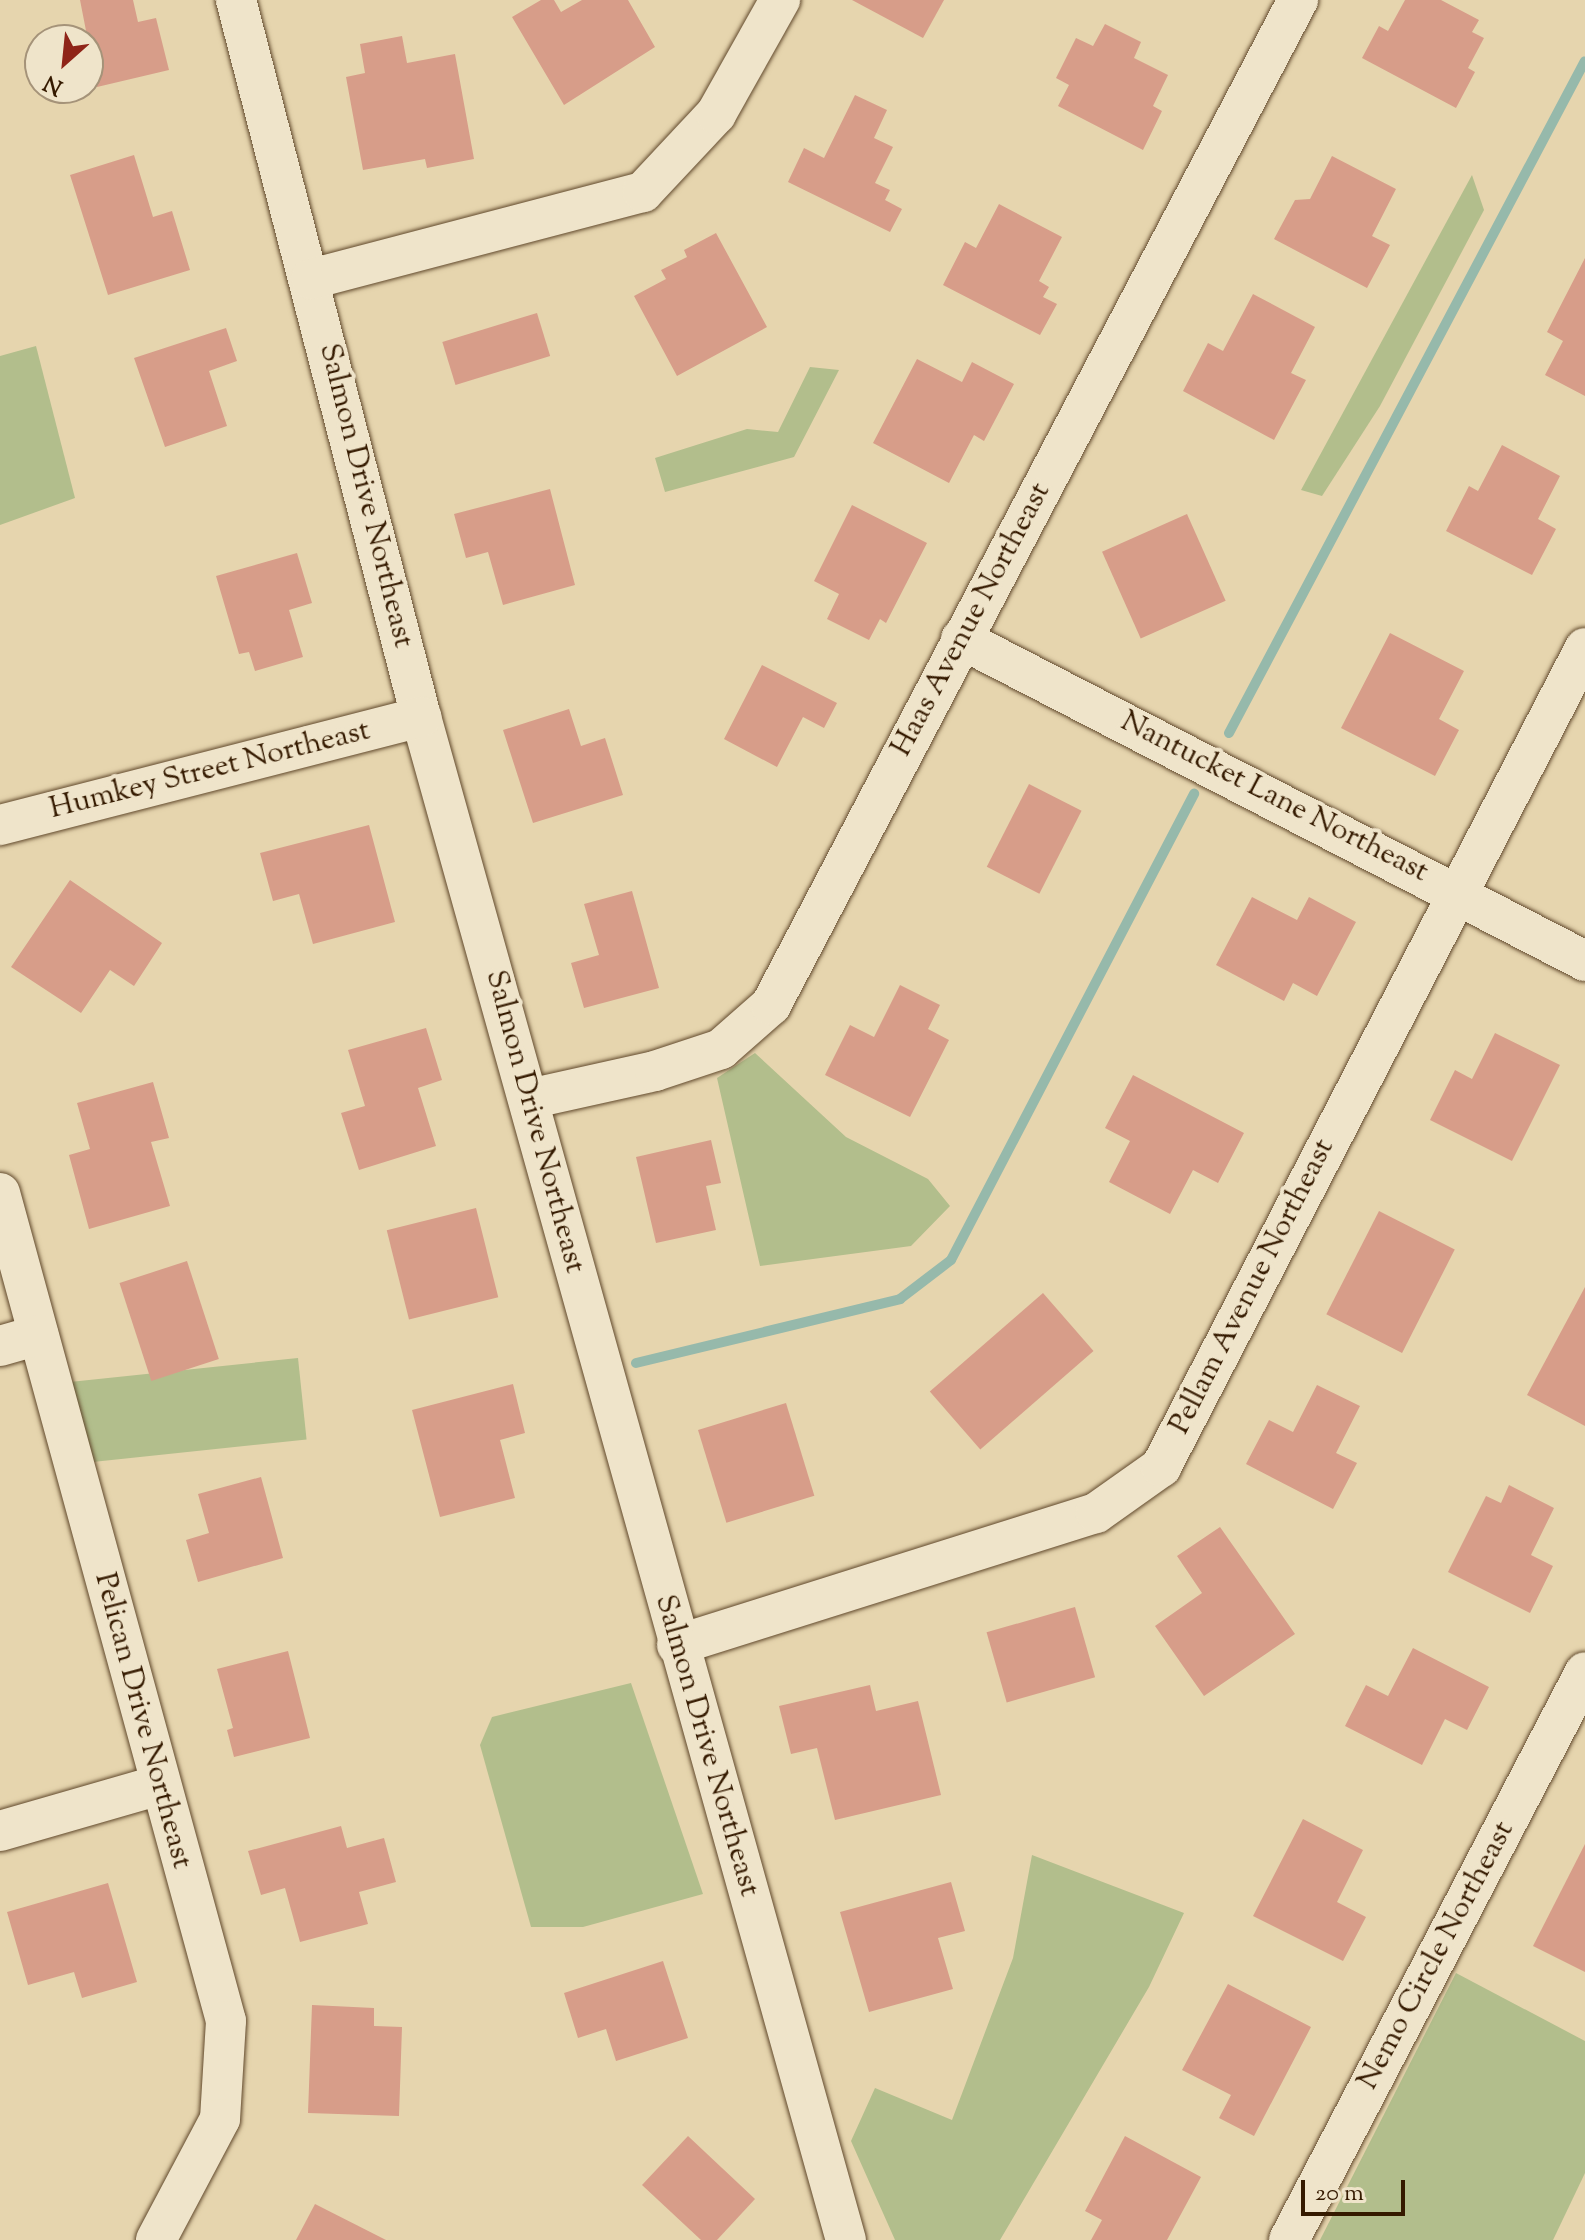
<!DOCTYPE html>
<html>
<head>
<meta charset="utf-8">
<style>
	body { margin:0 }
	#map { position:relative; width:1585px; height:2240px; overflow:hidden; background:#e6d5ae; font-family:"Sorts Mill Goudy",serif }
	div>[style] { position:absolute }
	.green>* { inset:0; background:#b2be8c; transform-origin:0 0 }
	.stream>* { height:10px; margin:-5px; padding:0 5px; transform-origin:5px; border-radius:5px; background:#96b9ab }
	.building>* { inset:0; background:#d79d89; transform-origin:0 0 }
	.roads { filter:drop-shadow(0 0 2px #61492c) drop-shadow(0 0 2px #61492c) }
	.minor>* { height:40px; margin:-20px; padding:0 20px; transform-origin:20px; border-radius:20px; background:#efe4ca }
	span { translate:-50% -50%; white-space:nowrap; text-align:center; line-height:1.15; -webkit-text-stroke:8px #efe4ca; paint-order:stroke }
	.street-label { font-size:30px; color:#351a00 }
	.north { position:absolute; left:24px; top:24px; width:80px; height:80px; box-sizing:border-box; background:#efe4ca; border:2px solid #a59379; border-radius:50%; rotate:207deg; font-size:22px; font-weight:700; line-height:32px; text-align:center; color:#351a00 }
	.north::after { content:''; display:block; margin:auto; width:28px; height:36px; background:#8f2418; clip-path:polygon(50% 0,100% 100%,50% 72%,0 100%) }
	.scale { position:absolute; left:1301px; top:2180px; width:104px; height:36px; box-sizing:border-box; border:4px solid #351a00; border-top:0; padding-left:10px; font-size:24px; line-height:28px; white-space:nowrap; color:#351a00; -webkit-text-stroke:6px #efe4ca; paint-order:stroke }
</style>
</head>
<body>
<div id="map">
	<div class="green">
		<div style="clip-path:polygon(1472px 175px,1484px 210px,1380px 406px,1322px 496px,1301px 490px)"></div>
		<div style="clip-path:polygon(36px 346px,75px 498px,0 525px,0 356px)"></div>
		<div style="clip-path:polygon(810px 367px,839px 370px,794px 457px,665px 492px,655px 458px,747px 429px,778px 432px)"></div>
		<div style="clip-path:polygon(755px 1053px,846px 1137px,928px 1179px,950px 1206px,911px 1246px,760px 1266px,717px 1078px)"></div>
		<div style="left:298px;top:1358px;width:82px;height:227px;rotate:84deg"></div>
		<div style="clip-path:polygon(631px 1683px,703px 1894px,583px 1927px,531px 1927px,480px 1745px,492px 1717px)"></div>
		<div style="clip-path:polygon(1032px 1855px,1184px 1913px,1149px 1987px,1000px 2240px,895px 2240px,851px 2141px,875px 2088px,952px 2120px,1013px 1958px)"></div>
		<div style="clip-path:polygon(1456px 1973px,1585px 2041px,1585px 2173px,1553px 2240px,1320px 2240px)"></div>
	</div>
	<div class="stream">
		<div style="left:1229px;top:733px;width:760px;rotate:-62.09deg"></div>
		<div style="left:636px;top:1363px;width:272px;rotate:-13.6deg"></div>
		<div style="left:900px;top:1299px;width:64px;rotate:-37.4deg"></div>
		<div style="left:951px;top:1260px;width:526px;rotate:-62.46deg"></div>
	</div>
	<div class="building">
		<div style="clip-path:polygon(80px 0,133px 0,138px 22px,156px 18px,169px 70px,97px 87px)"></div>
		<div style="clip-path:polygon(541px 0,554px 0,561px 12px,582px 0,628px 0,655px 47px,564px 105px,512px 17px)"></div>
		<div style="clip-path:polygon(852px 0,944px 0,923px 38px)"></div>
		<div style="clip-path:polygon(1405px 0,1441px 0,1479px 20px,1472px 32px,1484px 38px,1468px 68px,1475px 72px,1456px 108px,1362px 58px,1379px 26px,1388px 31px)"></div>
		<div style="clip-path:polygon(1105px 24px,1141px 42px,1134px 58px,1168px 75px,1153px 106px,1162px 111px,1143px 150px,1058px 106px,1069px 85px,1056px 78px,1076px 38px,1093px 46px)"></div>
		<div style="clip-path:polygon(402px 36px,407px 63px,455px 54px,474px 159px,427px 168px,425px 159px,363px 170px,346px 77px,365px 73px,360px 44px)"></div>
		<div style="clip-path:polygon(855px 95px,887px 110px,874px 138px,893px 147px,875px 183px,890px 190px,885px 200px,902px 209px,890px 232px,788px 182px,804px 148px,824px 158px)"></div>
		<div style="clip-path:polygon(134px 155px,153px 217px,172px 211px,190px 270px,108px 295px,70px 175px)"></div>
		<div style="clip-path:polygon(1332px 156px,1396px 189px,1372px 236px,1390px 245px,1367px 288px,1274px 239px,1295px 200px,1310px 199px)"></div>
		<div style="clip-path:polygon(999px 204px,1062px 237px,1039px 281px,1049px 287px,1043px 297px,1057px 304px,1040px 335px,943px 285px,965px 242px,976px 248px)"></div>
		<div style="clip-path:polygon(716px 233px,767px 327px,677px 376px,634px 296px,666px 279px,661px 270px,687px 257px,684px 250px)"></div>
		<div style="clip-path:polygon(1585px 258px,1585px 396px,1545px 375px,1563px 341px,1547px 332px)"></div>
		<div style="clip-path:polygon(1253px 294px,1315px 327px,1291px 373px,1306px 380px,1274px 440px,1183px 391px,1208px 343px,1223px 351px)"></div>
		<div style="left:537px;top:313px;width:45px;height:99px;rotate:73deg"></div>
		<div style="clip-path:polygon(226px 328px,237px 361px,209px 371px,227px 426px,165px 447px,134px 358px)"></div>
		<div style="clip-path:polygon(917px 359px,962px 382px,972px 362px,1014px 384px,984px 441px,974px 435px,949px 483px,873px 443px)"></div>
		<div style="clip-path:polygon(1502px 445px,1560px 476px,1538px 519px,1556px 529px,1532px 575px,1446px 531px,1469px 486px,1478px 491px)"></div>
		<div style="clip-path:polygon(550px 489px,575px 585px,503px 605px,488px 552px,466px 558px,454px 514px)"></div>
		<div style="clip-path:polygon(852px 505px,927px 543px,886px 623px,880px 619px,869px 640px,827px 619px,839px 594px,814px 581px)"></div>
		<div style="left:1187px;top:514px;width:95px;height:93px;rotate:66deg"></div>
		<div style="clip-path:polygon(297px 553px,312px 603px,289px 610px,303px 657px,255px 671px,249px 652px,239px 654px,216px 576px)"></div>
		<div style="clip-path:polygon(1390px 633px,1464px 671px,1439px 719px,1459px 730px,1435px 776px,1341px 728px)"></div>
		<div style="clip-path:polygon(762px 665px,837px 703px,824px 728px,803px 717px,777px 767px,724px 739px)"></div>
		<div style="clip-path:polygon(569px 709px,581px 746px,605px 738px,623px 795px,533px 823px,503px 730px)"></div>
		<div style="left:1029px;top:784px;width:59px;height:93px;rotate:27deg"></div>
		<div style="clip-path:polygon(369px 825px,395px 922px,313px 944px,299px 894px,273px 901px,260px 853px)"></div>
		<div style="clip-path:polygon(70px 880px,162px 943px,134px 986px,110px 970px,81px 1013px,11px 967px)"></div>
		<div style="clip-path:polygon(632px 891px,659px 988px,584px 1008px,571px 963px,599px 955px,584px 904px)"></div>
		<div style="clip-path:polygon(1252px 897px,1297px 920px,1309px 897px,1356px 922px,1317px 996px,1293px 983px,1284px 1001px,1216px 965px)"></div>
		<div style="clip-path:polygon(900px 985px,940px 1005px,928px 1029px,949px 1040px,910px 1117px,825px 1075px,850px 1025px,874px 1037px)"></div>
		<div style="clip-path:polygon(426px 1028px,442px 1080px,418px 1088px,436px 1146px,359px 1170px,341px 1113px,365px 1106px,348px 1050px)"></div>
		<div style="clip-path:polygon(1495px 1033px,1560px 1065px,1512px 1161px,1430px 1120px,1455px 1070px,1472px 1079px)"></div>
		<div style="clip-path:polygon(1133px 1075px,1244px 1133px,1218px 1183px,1193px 1170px,1170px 1214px,1109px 1182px,1130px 1141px,1105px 1128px)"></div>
		<div style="clip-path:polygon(153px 1082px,169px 1138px,151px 1142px,170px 1206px,89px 1229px,69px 1155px,90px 1149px,77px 1103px)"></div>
		<div style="clip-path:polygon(711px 1140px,721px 1183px,706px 1186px,716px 1230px,656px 1243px,636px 1157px)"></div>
		<div style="left:476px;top:1208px;width:92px;height:92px;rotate:76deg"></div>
		<div style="left:1379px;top:1211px;width:85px;height:116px;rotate:27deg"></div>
		<div style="left:187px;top:1261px;width:103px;height:71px;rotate:72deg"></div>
		<div style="clip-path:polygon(1585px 1287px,1585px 1426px,1527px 1395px)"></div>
		<div style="left:1043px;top:1293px;width:77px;height:150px;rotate:49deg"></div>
		<div style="clip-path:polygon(513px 1384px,525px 1433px,500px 1440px,515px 1498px,440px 1517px,412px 1410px)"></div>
		<div style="clip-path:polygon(1317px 1385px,1360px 1406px,1336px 1453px,1357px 1463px,1333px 1509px,1246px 1464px,1269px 1420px,1293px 1432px)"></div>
		<div style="left:786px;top:1403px;width:97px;height:92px;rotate:73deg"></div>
		<div style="clip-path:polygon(261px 1477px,283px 1558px,198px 1582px,186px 1540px,209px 1533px,198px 1494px)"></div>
		<div style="clip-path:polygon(1509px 1485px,1554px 1508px,1531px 1555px,1553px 1566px,1530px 1613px,1448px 1572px,1486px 1496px,1501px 1503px)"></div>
		<div style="clip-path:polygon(1220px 1527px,1295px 1634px,1204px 1696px,1155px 1626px,1202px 1593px,1177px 1556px)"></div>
		<div style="left:1075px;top:1607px;width:73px;height:92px;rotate:74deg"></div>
		<div style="clip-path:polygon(1413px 1648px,1489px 1687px,1467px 1730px,1445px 1719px,1422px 1765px,1345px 1726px,1366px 1685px,1388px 1696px)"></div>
		<div style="clip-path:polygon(288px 1651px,310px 1738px,234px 1757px,227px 1730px,233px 1728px,217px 1669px)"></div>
		<div style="clip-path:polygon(870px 1685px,876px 1711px,918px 1701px,941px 1795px,835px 1820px,817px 1748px,791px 1754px,779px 1706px)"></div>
		<div style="clip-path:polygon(1303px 1819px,1363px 1850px,1337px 1902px,1366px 1917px,1343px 1961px,1253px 1916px)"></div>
		<div style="clip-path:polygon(341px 1826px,347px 1848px,384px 1838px,396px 1882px,359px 1892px,368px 1924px,300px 1942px,285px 1888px,261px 1895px,248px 1851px)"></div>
		<div style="clip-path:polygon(1585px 1844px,1585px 1972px,1533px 1946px)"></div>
		<div style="clip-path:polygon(951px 1882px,965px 1931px,938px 1938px,953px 1989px,869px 2012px,840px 1912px)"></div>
		<div style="clip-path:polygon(108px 1883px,137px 1982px,82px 1998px,74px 1972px,28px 1985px,7px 1912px)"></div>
		<div style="clip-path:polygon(663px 1961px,688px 2038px,616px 2061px,606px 2029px,578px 2038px,564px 1993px)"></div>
		<div style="clip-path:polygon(1228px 1984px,1311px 2027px,1254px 2136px,1219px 2118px,1231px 2095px,1182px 2070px)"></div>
		<div style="clip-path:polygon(312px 2005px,374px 2008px,374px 2026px,402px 2027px,399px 2116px,308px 2113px)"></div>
		<div style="clip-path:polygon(688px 2136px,755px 2199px,717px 2240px,701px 2240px,642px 2185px)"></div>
		<div style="clip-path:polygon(1125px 2136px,1201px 2177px,1167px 2240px,1091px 2240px,1102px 2220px,1085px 2211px)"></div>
		<div style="clip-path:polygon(315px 2204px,386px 2240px,296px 2240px)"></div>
	</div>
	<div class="roads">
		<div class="minor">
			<div style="left:236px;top:0;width:740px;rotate:75.53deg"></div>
			<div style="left:421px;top:717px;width:1581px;rotate:74.41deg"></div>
			<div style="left:311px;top:279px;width:343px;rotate:-14.7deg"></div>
			<div style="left:643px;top:192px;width:107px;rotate:-46.9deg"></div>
			<div style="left:716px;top:114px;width:131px;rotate:-60.7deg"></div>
			<div style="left:961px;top:639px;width:702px;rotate:27.29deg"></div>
			<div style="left:0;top:825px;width:435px;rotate:-14.4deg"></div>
			<div style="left:529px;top:1099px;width:129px;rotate:-12.5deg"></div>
			<div style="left:655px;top:1071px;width:70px;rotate:-18.4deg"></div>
			<div style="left:721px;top:1049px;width:67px;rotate:-41.3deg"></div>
			<div style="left:771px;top:1005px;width:1135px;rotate:-62.33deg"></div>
			<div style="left:0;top:1193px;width:858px;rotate:74.73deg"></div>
			<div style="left:226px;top:2021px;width:98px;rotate:93.5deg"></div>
			<div style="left:220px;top:2119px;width:137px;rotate:117.9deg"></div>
			<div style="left:0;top:1346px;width:40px;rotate:-16deg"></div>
			<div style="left:677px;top:1645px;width:439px;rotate:-17.5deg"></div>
			<div style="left:1096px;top:1513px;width:80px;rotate:-35.3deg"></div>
			<div style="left:1161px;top:1467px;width:922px;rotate:-62.63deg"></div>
			<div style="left:0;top:1831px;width:166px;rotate:-16.1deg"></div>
			<div style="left:1289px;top:2240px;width:640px;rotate:-62.47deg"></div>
		</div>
	</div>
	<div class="street-label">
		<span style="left:365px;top:496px;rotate:76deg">Salmon Drive Northeast</span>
		<span style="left:972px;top:620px;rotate:-62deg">Haas Avenue Northeast</span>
		<span style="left:210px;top:771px;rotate:-14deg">Humkey Street Northeast</span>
		<span style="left:1274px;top:798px;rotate:27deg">Nantucket Lane Northeast</span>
		<span style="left:534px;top:1122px;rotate:75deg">Salmon Drive Northeast</span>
		<span style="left:1253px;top:1287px;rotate:-63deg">Pellam Avenue Northeast</span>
		<span style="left:142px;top:1721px;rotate:75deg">Pelican Drive Northeast</span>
		<span style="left:706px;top:1746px;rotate:74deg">Salmon Drive Northeast</span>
		<span style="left:1437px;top:1956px;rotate:-62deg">Nemo Circle Northeast</span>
	</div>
	<div class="north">N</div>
	<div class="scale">20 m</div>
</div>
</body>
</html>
